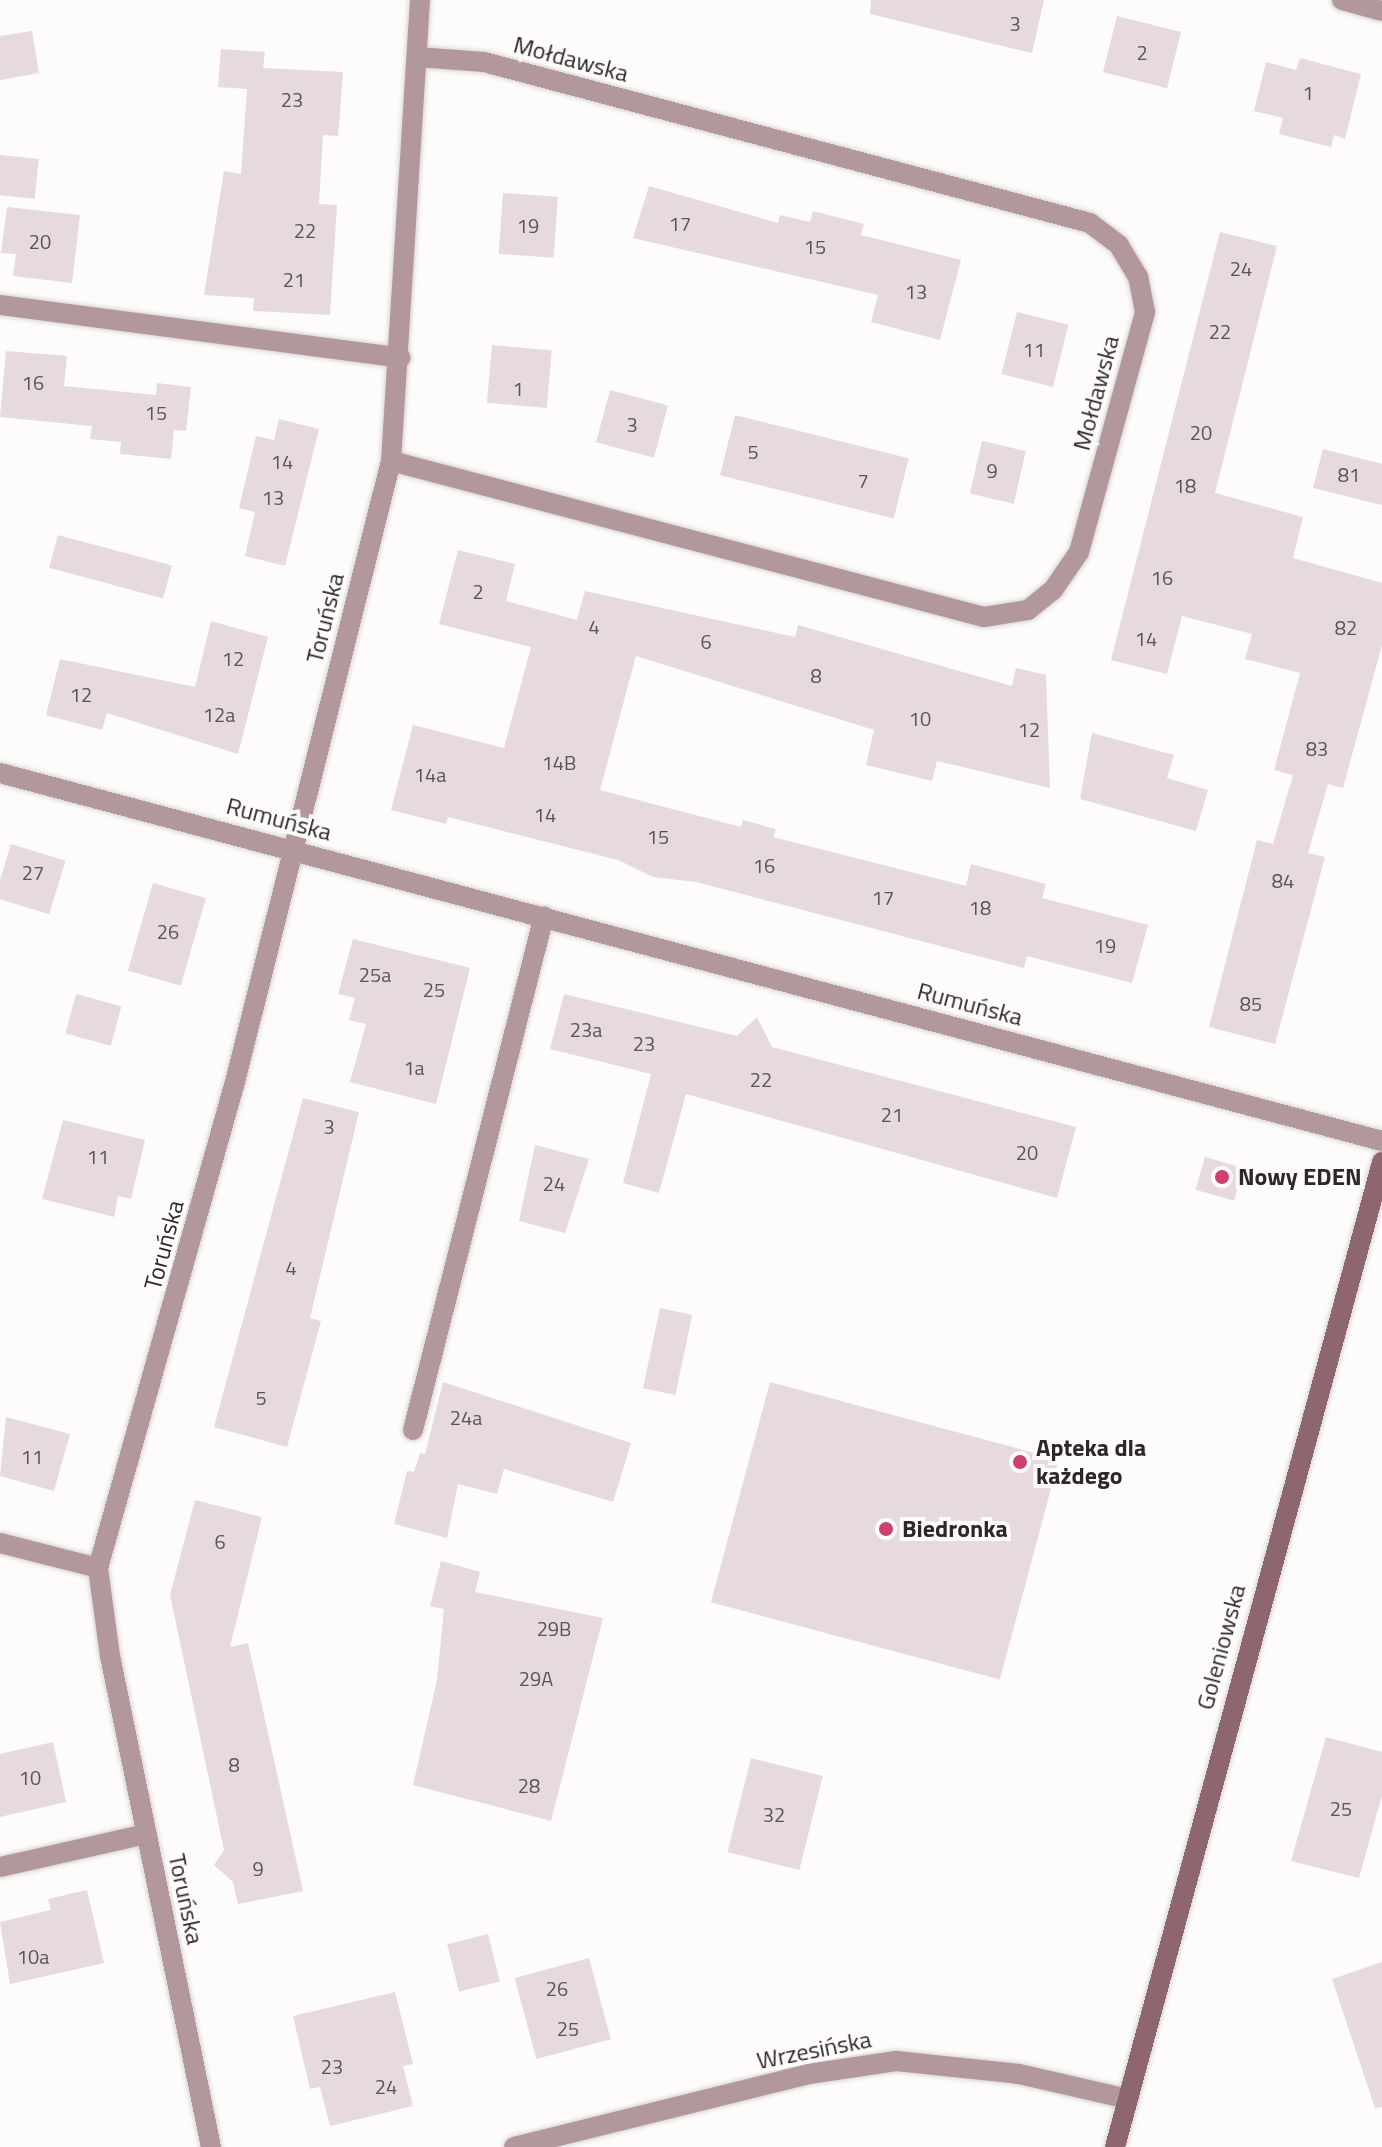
<!DOCTYPE html>
<html>
<head>
<meta charset="utf-8">
<style>
	body { margin:0 }
	#map { position:relative; width:1382px; height:2147px; overflow:hidden; background:#fefbfb; font-family:"Titillium Web",sans-serif }
	div>[style] { position:absolute }
	.building>* { inset:0; background:#e6dadc; transform-origin:0 0 }
	.roads { filter:drop-shadow(0 0 2px #d8d5d5) drop-shadow(0 0 2px #d8d5d5) }
	.street>* { height:20px; margin:-10px; padding:0 10px; transform-origin:10px; border-radius:10px; background:#b2979c }
	.secondary>* { height:20px; margin:-10px; padding:0 10px; transform-origin:10px; border-radius:10px; background:#8d666f }
	.dots>* { width:22px; height:22px; translate:-50% -50%; box-sizing:border-box; border:4px solid #fefbfb; border-radius:50% }
	span { translate:-50% -50%; white-space:nowrap; text-align:center; line-height:1.15; -webkit-text-stroke:8px #fefbfb; paint-order:stroke }
	.number-label { font-size:20px; color:#5a5455 }
	.number-label span { -webkit-text-stroke-width:0 }
	.street-label { font-size:24px; color:#2c2728 }
	.poi-label { font-size:24px; color:#2c2728; font-weight:700 }
	.left { translate:0 -50%; text-align:left }
</style>
</head>
<body>
<div id="map">
	<div class="building">
		<div style="clip-path:polygon(871px 0,1044px 0,1032px 53px,870px 14px)"></div>
		<div style="left:1117px;top:16px;width:66px;height:58px;rotate:14deg"></div>
		<div style="clip-path:polygon(32px 31px,39px 73px,0 80px,0 36px)"></div>
		<div style="clip-path:polygon(221px 49px,265px 52px,263px 68px,343px 72px,338px 136px,323px 135px,319px 204px,337px 205px,330px 315px,253px 311px,254px 298px,204px 295px,224px 171px,241px 174px,247px 89px,218px 87px)"></div>
		<div style="clip-path:polygon(1300px 58px,1361px 74px,1345px 139px,1334px 135px,1331px 147px,1279px 134px,1283px 118px,1254px 111px,1266px 62px,1296px 70px)"></div>
		<div style="left:0;top:155px;width:39px;height:40px;rotate:6deg"></div>
		<div style="clip-path:polygon(649px 186px,778px 223px,780px 215px,810px 222px,813px 211px,864px 224px,861px 235px,961px 260px,940px 340px,871px 322px,878px 295px,633px 238px)"></div>
		<div style="left:503px;top:193px;width:55px;height:61px;rotate:4deg"></div>
		<div style="clip-path:polygon(7px 207px,80px 215px,72px 283px,13px 276px,16px 254px,1px 253px)"></div>
		<div style="clip-path:polygon(1220px 232px,1277px 246px,1215px 493px,1303px 517px,1293px 558px,1382px 583px,1382px 645px,1343px 788px,1328px 784px,1308px 853px,1325px 857px,1275px 1044px,1209px 1027px,1257px 840px,1273px 844px,1293px 775px,1274px 770px,1300px 673px,1245px 659px,1252px 634px,1182px 616px,1167px 674px,1111px 660px)"></div>
		<div style="left:1017px;top:312px;width:53px;height:64px;rotate:14deg"></div>
		<div style="left:492px;top:345px;width:60px;height:58px;rotate:5deg"></div>
		<div style="clip-path:polygon(6px 351px,67px 356px,64px 386px,156px 395px,157px 383px,191px 387px,186px 431px,174px 430px,171px 459px,120px 454px,121px 442px,90px 439px,92px 426px,0 417px)"></div>
		<div style="left:610px;top:390px;width:60px;height:54px;rotate:15deg"></div>
		<div style="left:735px;top:415px;width:179px;height:62px;rotate:14deg"></div>
		<div style="clip-path:polygon(279px 419px,319px 429px,285px 566px,245px 556px,255px 512px,239px 508px,256px 436px,274px 440px)"></div>
		<div style="left:982px;top:441px;width:45px;height:54px;rotate:13deg"></div>
		<div style="clip-path:polygon(1323px 449px,1382px 464px,1382px 505px,1313px 488px)"></div>
		<div style="left:58px;top:535px;width:118px;height:34px;rotate:15deg"></div>
		<div style="clip-path:polygon(458px 550px,515px 564px,506px 601px,577px 620px,585px 591px,795px 637px,798px 625px,1012px 686px,1016px 668px,1046px 675px,1050px 788px,937px 761px,932px 781px,866px 765px,874px 730px,636px 656px,600px 790px,741px 827px,743px 820px,776px 829px,773px 837px,966px 886px,971px 864px,1046px 884px,1042px 898px,1148px 925px,1132px 983px,1027px 956px,1024px 968px,696px 882px,653px 877px,618px 860px,448px 817px,446px 824px,391px 810px,413px 725px,504px 748px,531px 647px,439px 624px)"></div>
		<div style="clip-path:polygon(211px 621px,268px 637px,238px 754px,107px 713px,102px 730px,46px 715px,60px 659px,195px 687px)"></div>
		<div style="clip-path:polygon(1092px 733px,1174px 755px,1167px 778px,1208px 790px,1196px 831px,1080px 799px)"></div>
		<div style="left:11px;top:844px;width:57px;height:56px;rotate:17deg"></div>
		<div style="left:153px;top:883px;width:55px;height:91px;rotate:16deg"></div>
		<div style="clip-path:polygon(353px 939px,470px 968px,436px 1104px,350px 1082px,366px 1024px,349px 1020px,355px 998px,338px 994px)"></div>
		<div style="left:76px;top:994px;width:47px;height:41px;rotate:15deg"></div>
		<div style="clip-path:polygon(564px 994px,737px 1036px,757px 1017px,772px 1047px,1076px 1127px,1057px 1198px,686px 1094px,659px 1193px,623px 1183px,651px 1074px,550px 1049px)"></div>
		<div style="clip-path:polygon(303px 1098px,359px 1112px,310px 1318px,321px 1321px,287px 1447px,214px 1427px)"></div>
		<div style="clip-path:polygon(63px 1120px,145px 1140px,131px 1199px,118px 1196px,114px 1217px,42px 1199px)"></div>
		<div style="clip-path:polygon(535px 1145px,589px 1159px,565px 1233px,519px 1221px)"></div>
		<div style="left:1205px;top:1157px;width:40px;height:34px;rotate:16deg"></div>
		<div style="left:660px;top:1308px;width:33px;height:82px;rotate:12deg"></div>
		<div style="clip-path:polygon(443px 1382px,631px 1443px,613px 1502px,504px 1469px,497px 1494px,458px 1484px,447px 1538px,394px 1524px,407px 1471px,414px 1472px,420px 1453px,425px 1454px)"></div>
		<div style="left:770px;top:1382px;width:299px;height:228px;rotate:15deg"></div>
		<div style="clip-path:polygon(6px 1417px,70px 1434px,54px 1491px,0 1476px)"></div>
		<div style="clip-path:polygon(195px 1500px,262px 1517px,230px 1647px,248px 1643px,303px 1891px,238px 1904px,233px 1882px,214px 1865px,224px 1850px,170px 1595px)"></div>
		<div style="clip-path:polygon(441px 1561px,480px 1572px,475px 1592px,603px 1618px,551px 1821px,413px 1785px,437px 1680px,444px 1609px,430px 1606px)"></div>
		<div style="clip-path:polygon(1326px 1737px,1382px 1752px,1382px 1795px,1359px 1878px,1291px 1861px)"></div>
		<div style="clip-path:polygon(53px 1742px,66px 1802px,0 1817px,0 1754px)"></div>
		<div style="left:751px;top:1758px;width:74px;height:97px;rotate:14deg"></div>
		<div style="clip-path:polygon(87px 1890px,104px 1963px,10px 1984px,0 1922px,51px 1910px,48px 1899px)"></div>
		<div style="left:488px;top:1934px;width:49px;height:42px;rotate:76deg"></div>
		<div style="left:589px;top:1958px;width:84px;height:77px;rotate:75deg"></div>
		<div style="clip-path:polygon(1382px 1962px,1382px 2107px,1375px 2108px,1332px 1979px)"></div>
		<div style="clip-path:polygon(395px 1992px,413px 2064px,403px 2066px,413px 2106px,330px 2126px,320px 2087px,310px 2089px,293px 2016px)"></div>
	</div>
	<div class="roads">
		<div class="street">
			<div style="left:1342px;top:0;width:41px;rotate:15.4deg"></div>
			<div style="left:0;top:305px;width:404px;rotate:7.5deg"></div>
			<div style="left:391px;top:461px;width:613px;rotate:14.74deg"></div>
			<div style="left:984px;top:617px;width:45px;rotate:-9deg"></div>
			<div style="left:1028px;top:610px;width:32px;rotate:-39deg"></div>
			<div style="left:1053px;top:590px;width:46px;rotate:-55.6deg"></div>
			<div style="left:1079px;top:552px;width:249px;rotate:-74.6deg"></div>
			<div style="left:1145px;top:312px;width:36px;rotate:-101deg"></div>
			<div style="left:1138px;top:277px;width:37px;rotate:-121deg"></div>
			<div style="left:1119px;top:245px;width:36px;rotate:-143deg"></div>
			<div style="left:1090px;top:223px;width:627px;rotate:-165.12deg"></div>
			<div style="left:484px;top:62px;width:67px;rotate:-175.7deg"></div>
			<div style="left:0;top:773px;width:1430px;rotate:14.91deg"></div>
			<div style="left:413px;top:1430px;width:530px;rotate:-75.7deg"></div>
			<div style="left:0;top:1543px;width:101px;rotate:14.3deg"></div>
			<div style="left:0;top:1867px;width:150px;rotate:-12.7deg"></div>
			<div style="left:211px;top:2147px;width:501px;rotate:-101.62deg"></div>
			<div style="left:110px;top:1656px;width:89px;rotate:-97.8deg"></div>
			<div style="left:98px;top:1568px;width:505px;rotate:-74.26deg"></div>
			<div style="left:235px;top:1082px;width:640px;rotate:-75.9deg"></div>
			<div style="left:391px;top:461px;width:462px;rotate:-86.4deg"></div>
			<div style="left:514px;top:2147px;width:304px;rotate:-13.9deg"></div>
			<div style="left:809px;top:2074px;width:88px;rotate:-8.5deg"></div>
			<div style="left:896px;top:2061px;width:124px;rotate:6deg"></div>
			<div style="left:1019px;top:2074px;width:112px;rotate:12.9deg"></div>
		</div>
		<div class="secondary">
			<div style="left:1115px;top:2147px;width:1021px;rotate:-74.83deg"></div>
		</div>
	</div>
	<div class="dots">
		<div style="left:1222px;top:1177px;background:#ce416f"></div>
		<div style="left:1020px;top:1462px;background:#ce416f"></div>
		<div style="left:886px;top:1529px;background:#ce416f"></div>
	</div>
	<div class="number-label">
		<span style="left:1015px;top:23px">3</span>
		<span style="left:1142px;top:52px">2</span>
		<span style="left:1308px;top:92px">1</span>
		<span style="left:292px;top:99px">23</span>
		<span style="left:680px;top:223px">17</span>
		<span style="left:528px;top:225px">19</span>
		<span style="left:305px;top:230px">22</span>
		<span style="left:40px;top:241px">20</span>
		<span style="left:815px;top:246px">15</span>
		<span style="left:1241px;top:268px">24</span>
		<span style="left:294px;top:279px">21</span>
		<span style="left:916px;top:291px">13</span>
		<span style="left:1220px;top:331px">22</span>
		<span style="left:1034px;top:349px">11</span>
		<span style="left:33px;top:382px">16</span>
		<span style="left:518px;top:388px">1</span>
		<span style="left:156px;top:412px">15</span>
		<span style="left:632px;top:424px">3</span>
		<span style="left:1201px;top:432px">20</span>
		<span style="left:753px;top:451px">5</span>
		<span style="left:282px;top:461px">14</span>
		<span style="left:992px;top:470px">9</span>
		<span style="left:1349px;top:474px">81</span>
		<span style="left:863px;top:480px">7</span>
		<span style="left:1185px;top:485px">18</span>
		<span style="left:273px;top:497px">13</span>
		<span style="left:1162px;top:577px">16</span>
		<span style="left:478px;top:591px">2</span>
		<span style="left:594px;top:626px">4</span>
		<span style="left:1346px;top:627px">82</span>
		<span style="left:1146px;top:638px">14</span>
		<span style="left:706px;top:641px">6</span>
		<span style="left:233px;top:658px">12</span>
		<span style="left:816px;top:675px">8</span>
		<span style="left:81px;top:694px">12</span>
		<span style="left:219px;top:714px">12a</span>
		<span style="left:920px;top:718px">10</span>
		<span style="left:1029px;top:729px">12</span>
		<span style="left:1317px;top:748px">83</span>
		<span style="left:559px;top:762px">14B</span>
		<span style="left:430px;top:774px">14a</span>
		<span style="left:545px;top:814px">14</span>
		<span style="left:658px;top:836px">15</span>
		<span style="left:764px;top:865px">16</span>
		<span style="left:33px;top:872px">27</span>
		<span style="left:1283px;top:880px">84</span>
		<span style="left:883px;top:897px">17</span>
		<span style="left:980px;top:907px">18</span>
		<span style="left:168px;top:931px">26</span>
		<span style="left:1105px;top:945px">19</span>
		<span style="left:375px;top:974px">25a</span>
		<span style="left:434px;top:989px">25</span>
		<span style="left:1251px;top:1003px">85</span>
		<span style="left:586px;top:1029px">23a</span>
		<span style="left:644px;top:1043px">23</span>
		<span style="left:414px;top:1067px">1a</span>
		<span style="left:761px;top:1079px">22</span>
		<span style="left:892px;top:1114px">21</span>
		<span style="left:329px;top:1126px">3</span>
		<span style="left:1027px;top:1152px">20</span>
		<span style="left:98px;top:1156px">11</span>
		<span style="left:554px;top:1183px">24</span>
		<span style="left:291px;top:1267px">4</span>
		<span style="left:261px;top:1397px">5</span>
		<span style="left:466px;top:1417px">24a</span>
		<span style="left:32px;top:1456px">11</span>
		<span style="left:220px;top:1541px">6</span>
		<span style="left:554px;top:1628px">29B</span>
		<span style="left:536px;top:1678px">29A</span>
		<span style="left:234px;top:1764px">8</span>
		<span style="left:30px;top:1777px">10</span>
		<span style="left:529px;top:1785px">28</span>
		<span style="left:1341px;top:1808px">25</span>
		<span style="left:774px;top:1814px">32</span>
		<span style="left:258px;top:1868px">9</span>
		<span style="left:33px;top:1956px">10a</span>
		<span style="left:557px;top:1988px">26</span>
		<span style="left:568px;top:2028px">25</span>
		<span style="left:332px;top:2066px">23</span>
		<span style="left:386px;top:2086px">24</span>
	</div>
	<div class="street-label">
		<span style="left:571px;top:59px;rotate:15deg">Mołdawska</span>
		<span style="left:1096px;top:393px;rotate:-75deg">Mołdawska</span>
		<span style="left:325px;top:618px;rotate:-76deg">Toruńska</span>
		<span style="left:279px;top:819px;rotate:15deg">Rumuńska</span>
		<span style="left:970px;top:1004px;rotate:15deg">Rumuńska</span>
		<span style="left:164px;top:1245px;rotate:-75deg">Toruńska</span>
		<span style="left:1221px;top:1647px;rotate:-75deg">Goleniowska</span>
		<span style="left:186px;top:1899px;rotate:78deg">Toruńska</span>
		<span style="left:814px;top:2050px;rotate:-11deg">Wrzesińska</span>
	</div>
	<div class="poi-label">
		<span class="left" style="left:1238px;top:1177px">Nowy EDEN</span>
		<span class="left" style="left:1036px;top:1462px">Apteka dla<br>każdego</span>
		<span class="left" style="left:902px;top:1529px">Biedronka</span>
	</div>
</div>
</body>
</html>
